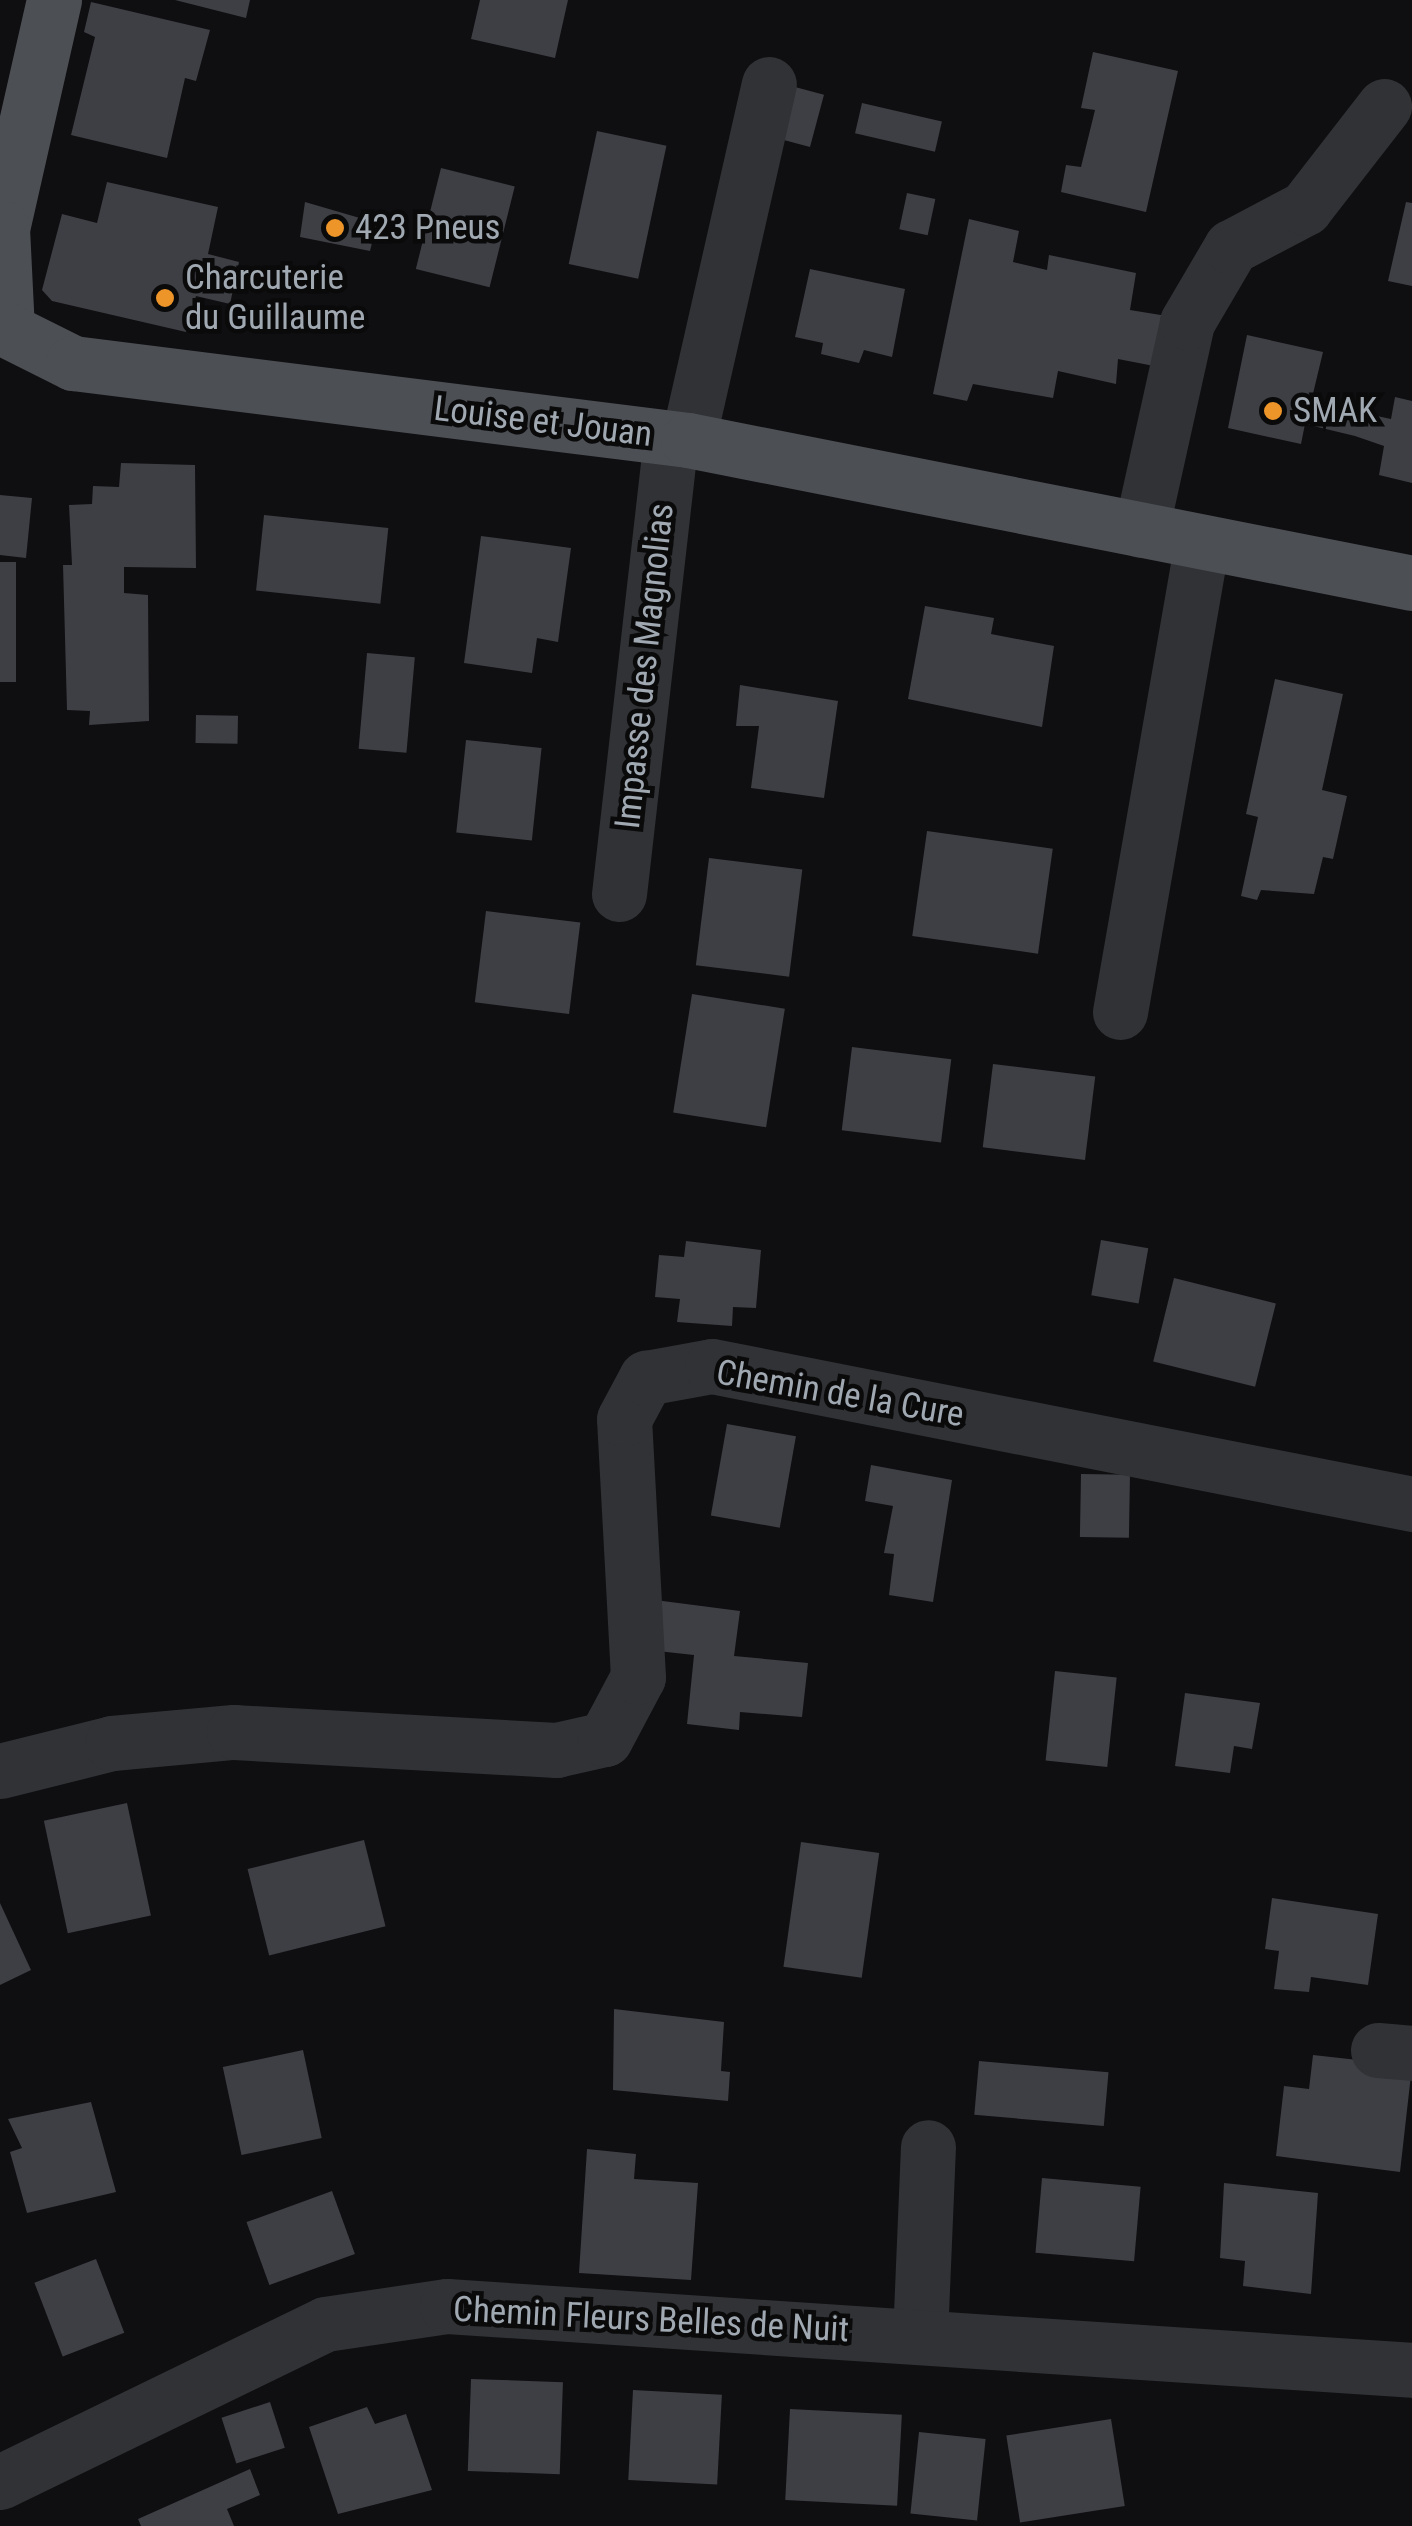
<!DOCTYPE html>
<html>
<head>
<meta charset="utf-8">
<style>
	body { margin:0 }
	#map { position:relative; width:1412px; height:2526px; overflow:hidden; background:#0f0f11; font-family:"Roboto Condensed",sans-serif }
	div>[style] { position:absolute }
	.building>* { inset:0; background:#3e3f44; transform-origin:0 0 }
	.minor>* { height:55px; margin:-27.5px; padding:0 27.5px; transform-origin:27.5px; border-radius:27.5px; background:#303235 }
	.major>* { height:55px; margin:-27.5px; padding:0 27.5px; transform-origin:27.5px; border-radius:27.5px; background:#4c4f54 }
	.dots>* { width:28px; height:28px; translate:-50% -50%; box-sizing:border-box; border:5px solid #0a0a0b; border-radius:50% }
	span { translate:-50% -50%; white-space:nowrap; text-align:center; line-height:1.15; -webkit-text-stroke:9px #0a0a0b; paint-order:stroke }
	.poi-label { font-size:35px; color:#a0a8b1 }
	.left { translate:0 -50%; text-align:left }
	.street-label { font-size:35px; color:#a0a8b1 }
</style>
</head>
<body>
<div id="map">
	<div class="building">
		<div style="clip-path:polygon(175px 0,250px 0,246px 18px)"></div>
		<div style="clip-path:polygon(480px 0,568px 0,555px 58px,471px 39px)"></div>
		<div style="clip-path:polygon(91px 2px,210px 30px,196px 81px,185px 78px,167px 158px,71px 135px,95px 37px,84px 32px)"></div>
		<div style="clip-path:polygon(1093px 52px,1178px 71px,1146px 212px,1061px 192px,1066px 165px,1081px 167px,1095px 110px,1081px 108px)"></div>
		<div style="left:795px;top:87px;width:30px;height:54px;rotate:15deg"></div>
		<div style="left:862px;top:103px;width:82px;height:31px;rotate:13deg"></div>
		<div style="left:597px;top:131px;width:71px;height:136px;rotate:12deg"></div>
		<div style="left:441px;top:168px;width:76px;height:104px;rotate:14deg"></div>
		<div style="clip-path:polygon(107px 182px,218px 207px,208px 254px,239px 262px,230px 304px,196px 296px,186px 332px,52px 301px,42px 290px,62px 214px,97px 223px)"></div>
		<div style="left:907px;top:193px;width:29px;height:37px;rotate:12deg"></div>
		<div style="clip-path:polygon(305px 202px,377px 223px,370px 251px,300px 237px)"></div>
		<div style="clip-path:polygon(1406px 202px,1412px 203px,1412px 286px,1388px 281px)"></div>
		<div style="clip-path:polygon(969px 219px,1019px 231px,1013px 262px,1047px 270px,1049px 255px,1136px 273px,1130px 310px,1173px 317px,1154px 366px,1118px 359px,1116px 384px,1058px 371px,1053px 398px,973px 384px,967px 401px,933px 394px)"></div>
		<div style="clip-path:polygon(810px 269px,905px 289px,892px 357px,864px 350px,859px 363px,821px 354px,823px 343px,795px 337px)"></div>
		<div style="clip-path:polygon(1247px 335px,1323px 352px,1311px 402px,1391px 419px,1395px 397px,1412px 401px,1412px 483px,1379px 475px,1384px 446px,1355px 436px,1305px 424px,1301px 444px,1228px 428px)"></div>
		<div style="clip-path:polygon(121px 463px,195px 465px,196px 568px,124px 567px,124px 593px,148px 595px,149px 721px,89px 725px,90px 711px,67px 710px,63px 565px,72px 565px,69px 505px,92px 504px,93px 486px,119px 487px)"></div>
		<div style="clip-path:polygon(0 495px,32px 498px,26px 558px,0 555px)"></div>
		<div style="left:264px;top:515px;width:125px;height:76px;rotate:6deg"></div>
		<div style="clip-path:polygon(481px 536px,571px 548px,558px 642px,537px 638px,532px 673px,464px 663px)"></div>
		<div style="left:0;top:562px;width:16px;height:120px"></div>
		<div style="clip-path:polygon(925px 606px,994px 618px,991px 634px,1054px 646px,1042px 727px,908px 699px)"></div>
		<div style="left:367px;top:653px;width:48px;height:96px;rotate:5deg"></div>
		<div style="clip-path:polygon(1275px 679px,1343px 694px,1322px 790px,1347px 796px,1333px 859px,1323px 857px,1314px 894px,1261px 890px,1257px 900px,1241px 896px,1258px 817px,1246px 814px)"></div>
		<div style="clip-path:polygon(740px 685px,838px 701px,824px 798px,751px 788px,759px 726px,736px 726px)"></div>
		<div style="left:196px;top:715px;width:42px;height:28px;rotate:1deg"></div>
		<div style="left:466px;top:740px;width:76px;height:93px;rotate:6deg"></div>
		<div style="left:927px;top:831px;width:127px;height:106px;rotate:8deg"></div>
		<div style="left:709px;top:858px;width:94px;height:108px;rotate:7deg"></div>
		<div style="left:486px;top:911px;width:95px;height:92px;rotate:7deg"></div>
		<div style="left:692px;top:994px;width:94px;height:120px;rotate:9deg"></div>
		<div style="left:852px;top:1047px;width:100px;height:84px;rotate:7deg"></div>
		<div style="left:993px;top:1064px;width:103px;height:84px;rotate:7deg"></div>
		<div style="left:1101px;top:1240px;width:48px;height:56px;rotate:10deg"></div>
		<div style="clip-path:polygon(686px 1241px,761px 1250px,756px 1308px,733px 1307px,732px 1326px,677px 1322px,680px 1299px,655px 1297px,659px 1255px,684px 1257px)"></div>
		<div style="left:1174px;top:1278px;width:105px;height:86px;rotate:14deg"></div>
		<div style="left:727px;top:1424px;width:70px;height:93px;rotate:10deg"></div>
		<div style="clip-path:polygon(871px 1465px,952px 1480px,933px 1602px,889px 1595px,894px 1554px,884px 1553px,893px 1506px,865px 1501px)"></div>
		<div style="left:1081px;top:1474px;width:49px;height:63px;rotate:1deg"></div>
		<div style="clip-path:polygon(655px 1600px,740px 1611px,734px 1656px,808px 1663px,802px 1717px,740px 1712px,739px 1730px,687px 1724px,694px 1655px,648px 1650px)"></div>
		<div style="left:1055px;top:1671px;width:62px;height:90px;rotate:6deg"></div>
		<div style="clip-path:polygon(1185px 1693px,1260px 1703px,1252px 1749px,1234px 1746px,1230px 1773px,1175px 1766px)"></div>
		<div style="left:127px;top:1803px;width:115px;height:85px;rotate:78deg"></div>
		<div style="left:364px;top:1840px;width:89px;height:120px;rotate:76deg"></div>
		<div style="left:801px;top:1842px;width:79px;height:126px;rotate:8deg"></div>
		<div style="clip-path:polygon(1272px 1898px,1378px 1914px,1368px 1985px,1311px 1977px,1309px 1992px,1274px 1989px,1279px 1951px,1265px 1949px)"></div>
		<div style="clip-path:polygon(0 1903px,31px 1970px,0 1985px)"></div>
		<div style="clip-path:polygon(614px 2009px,724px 2022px,721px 2071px,730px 2072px,728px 2101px,613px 2090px)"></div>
		<div style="left:303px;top:2050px;width:90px;height:82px;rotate:78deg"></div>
		<div style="clip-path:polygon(1313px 2055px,1412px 2066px,1400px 2172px,1276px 2156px,1284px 2086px,1309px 2089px)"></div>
		<div style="left:979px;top:2061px;width:130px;height:54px;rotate:5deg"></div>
		<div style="clip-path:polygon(91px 2102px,116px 2192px,27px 2213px,10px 2152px,22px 2148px,8px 2119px)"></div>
		<div style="clip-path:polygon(587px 2149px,636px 2154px,634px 2179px,698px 2183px,691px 2280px,579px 2273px)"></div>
		<div style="left:1042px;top:2178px;width:99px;height:75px;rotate:5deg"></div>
		<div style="clip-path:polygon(1224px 2183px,1318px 2193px,1311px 2294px,1243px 2286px,1245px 2261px,1220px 2258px)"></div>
		<div style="left:332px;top:2191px;width:67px;height:91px;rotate:70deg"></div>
		<div style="left:96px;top:2259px;width:79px;height:66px;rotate:69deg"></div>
		<div style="left:471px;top:2379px;width:92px;height:92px;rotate:2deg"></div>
		<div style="left:633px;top:2390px;width:89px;height:90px;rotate:3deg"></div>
		<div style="left:270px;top:2402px;width:48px;height:51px;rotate:72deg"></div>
		<div style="clip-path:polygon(367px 2407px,375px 2424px,406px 2414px,432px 2490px,338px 2514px,309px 2427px)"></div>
		<div style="left:790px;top:2409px;width:112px;height:91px;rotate:3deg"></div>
		<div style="left:1111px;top:2419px;width:88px;height:106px;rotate:81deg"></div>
		<div style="left:919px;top:2432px;width:67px;height:82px;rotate:6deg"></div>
		<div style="clip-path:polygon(250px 2469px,260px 2495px,227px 2509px,234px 2526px,141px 2526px,138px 2519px)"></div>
	</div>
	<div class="minor">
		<div style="left:688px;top:440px;width:365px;rotate:-77.2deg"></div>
		<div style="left:1141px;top:530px;width:213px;rotate:-77.5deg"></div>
		<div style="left:1187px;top:322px;width:87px;rotate:-59.6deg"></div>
		<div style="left:1231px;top:247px;width:84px;rotate:-27.8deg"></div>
		<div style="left:1305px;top:208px;width:129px;rotate:-52.2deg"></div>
		<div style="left:619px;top:894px;width:459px;rotate:-83.5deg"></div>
		<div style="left:1120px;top:1012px;width:477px;rotate:-80.1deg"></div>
		<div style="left:0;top:1771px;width:115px;rotate:-14deg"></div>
		<div style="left:112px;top:1743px;width:122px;rotate:-5.2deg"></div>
		<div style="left:234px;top:1732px;width:323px;rotate:3.2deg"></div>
		<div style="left:556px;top:1750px;width:50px;rotate:-12.7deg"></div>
		<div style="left:605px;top:1739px;width:70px;rotate:-62deg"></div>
		<div style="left:638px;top:1677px;width:258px;rotate:-93.1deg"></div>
		<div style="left:624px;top:1419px;width:47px;rotate:-61.8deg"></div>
		<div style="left:646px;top:1378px;width:67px;rotate:-10.3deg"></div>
		<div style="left:712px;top:1366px;width:713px;rotate:11.15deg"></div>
		<div style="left:1378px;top:2050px;width:34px;rotate:5deg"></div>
		<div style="left:920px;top:2337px;width:190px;rotate:-87.6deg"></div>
		<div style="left:0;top:2482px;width:361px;rotate:-25.9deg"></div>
		<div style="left:325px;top:2324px;width:123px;rotate:-8.4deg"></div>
		<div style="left:447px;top:2306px;width:967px;rotate:3.79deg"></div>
	</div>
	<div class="major">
		<div style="left:54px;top:0;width:234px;rotate:102.8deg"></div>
		<div style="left:2px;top:228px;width:102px;rotate:87.2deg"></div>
		<div style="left:7px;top:330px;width:74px;rotate:26.6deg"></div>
		<div style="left:73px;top:363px;width:620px;rotate:7.14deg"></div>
		<div style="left:688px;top:440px;width:738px;rotate:11.17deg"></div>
	</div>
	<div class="dots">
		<div style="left:335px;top:228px;background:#ee952a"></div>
		<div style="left:165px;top:298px;background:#ee952a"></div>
		<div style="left:1273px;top:411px;background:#ee952a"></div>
	</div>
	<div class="poi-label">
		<span class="left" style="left:355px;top:228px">423 Pneus</span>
		<span class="left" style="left:185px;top:298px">Charcuterie<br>du Guillaume</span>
		<span class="left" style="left:1293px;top:411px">SMAK</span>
	</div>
	<div class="street-label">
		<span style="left:543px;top:422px;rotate:7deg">Louise et Jouan</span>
		<span style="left:645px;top:666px;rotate:-84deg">Impasse des Magnolias</span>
		<span style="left:840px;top:1394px;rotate:10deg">Chemin de la Cure</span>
		<span style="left:651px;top:2320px;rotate:3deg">Chemin Fleurs Belles de Nuit</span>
	</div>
</div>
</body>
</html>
